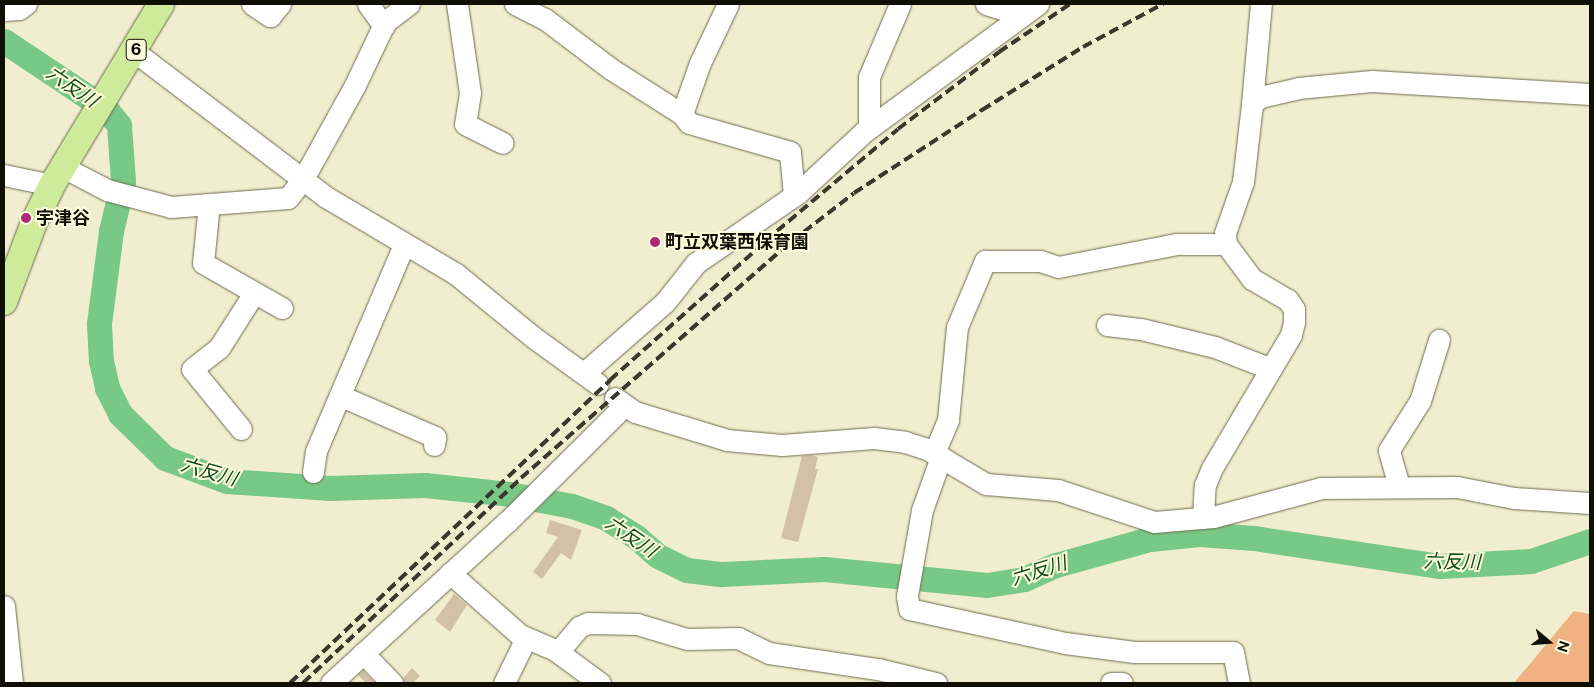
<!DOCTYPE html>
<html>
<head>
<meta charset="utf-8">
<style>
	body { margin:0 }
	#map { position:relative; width:1594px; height:687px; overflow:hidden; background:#f0eece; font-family:"Public Sans","Noto Sans JP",sans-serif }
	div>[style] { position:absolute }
	.green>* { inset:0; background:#f0b283 }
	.river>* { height:25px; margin:-12.5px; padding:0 12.5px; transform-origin:12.5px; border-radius:12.5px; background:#78c888 }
	.building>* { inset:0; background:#d2c1a5 }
	.roads { filter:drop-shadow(0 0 1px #6d6b4e) drop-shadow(0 0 1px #6d6b4e) }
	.minor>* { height:21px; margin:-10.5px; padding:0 10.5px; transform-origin:10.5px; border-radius:10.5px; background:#fff }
	.major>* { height:26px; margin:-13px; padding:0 13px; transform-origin:13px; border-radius:13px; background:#ceeb9b }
	.rail>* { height:4px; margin-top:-2px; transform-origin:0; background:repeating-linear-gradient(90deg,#39382a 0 10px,transparent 0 15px) }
	.dots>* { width:14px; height:14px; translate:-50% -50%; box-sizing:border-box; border:2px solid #fefcdb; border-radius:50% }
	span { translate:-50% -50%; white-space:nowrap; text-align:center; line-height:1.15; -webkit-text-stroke:4px #fefcdb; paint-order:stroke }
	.shield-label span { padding:1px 4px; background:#fefcdb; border:1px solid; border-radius:4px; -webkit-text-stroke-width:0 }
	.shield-label { font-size:16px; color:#100f05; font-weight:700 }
	.poi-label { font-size:18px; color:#100f05; font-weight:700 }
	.left { translate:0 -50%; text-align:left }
	.water-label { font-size:19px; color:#0f4a21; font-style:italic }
	.frame { position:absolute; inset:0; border:5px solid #100f05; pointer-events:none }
	.north { position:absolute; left:1524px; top:617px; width:50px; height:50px; -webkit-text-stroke:4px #fefcdb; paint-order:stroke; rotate:108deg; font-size:14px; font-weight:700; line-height:20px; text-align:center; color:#100f05 }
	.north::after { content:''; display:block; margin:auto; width:18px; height:22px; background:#100f05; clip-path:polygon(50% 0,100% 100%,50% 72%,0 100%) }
</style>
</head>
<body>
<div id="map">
	<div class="green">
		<div style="clip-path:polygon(1574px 611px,1590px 614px,1590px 683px,1514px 683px)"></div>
	</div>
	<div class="river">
		<div style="left:4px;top:41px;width:123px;rotate:33.7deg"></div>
		<div style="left:106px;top:109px;width:21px;rotate:51deg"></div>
		<div style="left:119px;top:125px;width:56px;rotate:85.9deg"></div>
		<div style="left:123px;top:181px;width:51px;rotate:103.5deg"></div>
		<div style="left:111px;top:231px;width:94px;rotate:97.4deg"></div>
		<div style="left:99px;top:324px;width:37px;rotate:87deg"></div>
		<div style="left:101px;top:361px;width:28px;rotate:77deg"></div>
		<div style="left:107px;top:388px;width:29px;rotate:63deg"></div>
		<div style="left:120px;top:414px;width:63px;rotate:44.4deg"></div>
		<div style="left:165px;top:458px;width:66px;rotate:20.4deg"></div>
		<div style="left:227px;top:481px;width:103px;rotate:3.9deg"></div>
		<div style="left:330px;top:488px;width:95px;rotate:-1.8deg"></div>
		<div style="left:425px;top:485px;width:84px;rotate:6.1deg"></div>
		<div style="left:509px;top:494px;width:64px;rotate:10.8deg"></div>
		<div style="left:572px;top:506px;width:36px;rotate:19deg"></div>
		<div style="left:606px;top:518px;width:36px;rotate:32deg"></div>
		<div style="left:636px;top:537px;width:29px;rotate:41deg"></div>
		<div style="left:658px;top:556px;width:32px;rotate:26deg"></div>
		<div style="left:687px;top:570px;width:35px;rotate:7deg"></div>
		<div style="left:722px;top:574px;width:102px;rotate:-2.8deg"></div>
		<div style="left:824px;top:569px;width:164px;rotate:5.6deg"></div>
		<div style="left:987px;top:585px;width:37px;rotate:-9deg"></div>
		<div style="left:1024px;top:579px;width:35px;rotate:-24deg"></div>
		<div style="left:1056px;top:565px;width:98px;rotate:-15.5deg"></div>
		<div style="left:1150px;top:539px;width:49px;rotate:-5.8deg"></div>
		<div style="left:1199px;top:534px;width:55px;rotate:4.2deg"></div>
		<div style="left:1254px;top:538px;width:188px;rotate:8.6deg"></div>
		<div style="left:1440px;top:566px;width:91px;rotate:-3.1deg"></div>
		<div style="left:1531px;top:561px;width:62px;rotate:-18.7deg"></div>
	</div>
	<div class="building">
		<div style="clip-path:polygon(811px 455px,818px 457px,815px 469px,818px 469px,798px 542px,781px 538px,802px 456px)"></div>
		<div style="clip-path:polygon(550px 520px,582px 530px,571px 560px,561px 553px,542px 579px,533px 572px,558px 537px,546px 533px)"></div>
		<div style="clip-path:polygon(454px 594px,467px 605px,450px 632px,435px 620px)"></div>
		<div style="clip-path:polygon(412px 668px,420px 676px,413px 683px,404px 683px,403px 678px)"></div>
		<div style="clip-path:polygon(363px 671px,375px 683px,366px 683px,358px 675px)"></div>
	</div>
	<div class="roads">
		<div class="minor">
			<div style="left:252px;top:4px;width:22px;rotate:34deg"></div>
			<div style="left:270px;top:16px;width:16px;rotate:-50deg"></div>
			<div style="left:368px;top:4px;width:27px;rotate:54deg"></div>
			<div style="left:457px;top:4px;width:90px;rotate:81.7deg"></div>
			<div style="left:470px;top:93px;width:31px;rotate:99deg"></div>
			<div style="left:465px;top:124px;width:42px;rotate:26.6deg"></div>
			<div style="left:515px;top:4px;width:34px;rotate:27deg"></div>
			<div style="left:545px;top:19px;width:83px;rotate:37.1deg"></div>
			<div style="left:611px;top:69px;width:84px;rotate:32.4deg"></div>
			<div style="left:682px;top:114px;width:11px;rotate:52deg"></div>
			<div style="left:689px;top:123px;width:105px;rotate:16deg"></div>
			<div style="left:790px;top:152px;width:44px;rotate:84.8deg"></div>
			<div style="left:986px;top:4px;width:37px;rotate:17deg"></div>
			<div style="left:4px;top:10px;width:15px;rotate:-4deg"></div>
			<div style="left:19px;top:9px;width:9px;rotate:-36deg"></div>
			<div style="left:135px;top:52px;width:240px;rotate:37.2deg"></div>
			<div style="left:326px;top:197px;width:151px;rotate:30.6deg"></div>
			<div style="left:456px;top:274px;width:99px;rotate:39.3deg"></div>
			<div style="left:533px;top:337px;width:80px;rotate:35.9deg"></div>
			<div style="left:1252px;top:104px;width:100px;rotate:-84.9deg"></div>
			<div style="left:682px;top:114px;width:54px;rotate:-70.6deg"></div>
			<div style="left:700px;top:63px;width:65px;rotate:-64.6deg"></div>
			<div style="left:869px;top:128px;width:51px;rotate:-90deg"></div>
			<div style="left:869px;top:77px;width:79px;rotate:-67deg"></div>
			<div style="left:63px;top:167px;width:50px;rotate:27.6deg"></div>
			<div style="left:107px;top:190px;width:66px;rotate:14.9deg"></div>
			<div style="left:171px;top:207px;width:117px;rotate:-4.4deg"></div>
			<div style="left:288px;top:198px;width:24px;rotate:-52deg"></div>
			<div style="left:303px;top:179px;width:107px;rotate:-61deg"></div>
			<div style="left:355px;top:85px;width:70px;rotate:-64.5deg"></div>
			<div style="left:385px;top:22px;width:30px;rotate:-37deg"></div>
			<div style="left:4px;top:175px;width:49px;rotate:11.8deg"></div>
			<div style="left:209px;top:204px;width:59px;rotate:95.8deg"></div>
			<div style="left:203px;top:263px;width:91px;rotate:29.7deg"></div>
			<div style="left:1107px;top:325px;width:34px;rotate:7deg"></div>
			<div style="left:1141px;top:329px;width:76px;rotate:13.7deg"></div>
			<div style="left:1215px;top:347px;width:60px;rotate:21.4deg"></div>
			<div style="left:584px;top:373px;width:108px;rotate:-41.2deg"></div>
			<div style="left:665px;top:302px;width:50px;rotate:-51.5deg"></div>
			<div style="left:696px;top:263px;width:124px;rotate:-34.5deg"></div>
			<div style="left:798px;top:193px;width:91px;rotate:-42.8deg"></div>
			<div style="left:865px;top:131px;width:215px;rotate:-36.3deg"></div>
			<div style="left:341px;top:396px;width:103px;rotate:23.6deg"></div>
			<div style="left:435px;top:437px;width:8px;rotate:97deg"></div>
			<div style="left:615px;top:398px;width:24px;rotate:35deg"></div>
			<div style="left:635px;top:412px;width:96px;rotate:16.9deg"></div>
			<div style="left:727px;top:440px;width:55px;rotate:5.2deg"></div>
			<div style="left:782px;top:445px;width:92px;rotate:-4.4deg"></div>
			<div style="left:874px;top:438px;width:31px;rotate:7deg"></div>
			<div style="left:905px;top:442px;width:23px;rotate:18deg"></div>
			<div style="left:927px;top:449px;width:69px;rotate:30.7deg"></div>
			<div style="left:986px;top:484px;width:72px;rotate:4.8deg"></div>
			<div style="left:1058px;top:490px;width:101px;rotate:18.4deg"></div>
			<div style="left:1154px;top:522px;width:59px;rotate:-4.8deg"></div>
			<div style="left:1213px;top:517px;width:112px;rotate:-15deg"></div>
			<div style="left:1321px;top:488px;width:136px;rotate:-0.4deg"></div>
			<div style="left:1457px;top:487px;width:58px;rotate:10.9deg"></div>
			<div style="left:1514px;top:498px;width:76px;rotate:3.8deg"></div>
			<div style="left:241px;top:429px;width:77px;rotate:-129.2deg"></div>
			<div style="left:192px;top:369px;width:34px;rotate:-38deg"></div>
			<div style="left:219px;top:348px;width:65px;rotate:-57.5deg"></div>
			<div style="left:934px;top:453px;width:36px;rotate:-67deg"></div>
			<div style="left:948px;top:420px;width:93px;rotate:-84.5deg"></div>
			<div style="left:957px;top:327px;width:72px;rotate:-67deg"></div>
			<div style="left:985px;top:261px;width:55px"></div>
			<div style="left:1040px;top:261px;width:19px;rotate:18deg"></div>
			<div style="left:1058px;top:267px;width:120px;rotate:-11deg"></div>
			<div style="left:1176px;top:244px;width:50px"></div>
			<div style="left:941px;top:457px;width:56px;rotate:109.7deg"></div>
			<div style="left:922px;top:510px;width:87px;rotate:99.9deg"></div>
			<div style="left:907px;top:596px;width:13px;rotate:81deg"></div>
			<div style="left:909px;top:609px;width:160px;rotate:12.3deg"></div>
			<div style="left:1065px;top:643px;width:70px;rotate:7.4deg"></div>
			<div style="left:1134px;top:652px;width:99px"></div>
			<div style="left:1233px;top:652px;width:32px;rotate:79deg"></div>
			<div style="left:313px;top:472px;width:21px;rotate:-82deg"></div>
			<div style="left:316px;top:451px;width:224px;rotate:-66.9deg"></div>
			<div style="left:1399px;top:486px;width:37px;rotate:-106deg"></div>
			<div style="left:1389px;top:450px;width:58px;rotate:-57.7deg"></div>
			<div style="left:1420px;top:401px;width:64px;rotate:-72.7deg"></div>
			<div style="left:1203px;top:518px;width:33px;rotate:-87deg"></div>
			<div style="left:1205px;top:485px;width:18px;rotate:-68deg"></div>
			<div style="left:1212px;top:468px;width:155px;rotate:-59.3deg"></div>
			<div style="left:1291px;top:335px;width:13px;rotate:-77deg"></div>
			<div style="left:1294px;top:322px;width:13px;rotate:-90deg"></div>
			<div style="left:1294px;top:309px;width:11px;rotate:-124deg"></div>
			<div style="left:1288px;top:300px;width:42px;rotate:-149.7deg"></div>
			<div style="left:1252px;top:279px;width:44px;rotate:-126.6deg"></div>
			<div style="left:1226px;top:244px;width:11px;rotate:-95deg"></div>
			<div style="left:1225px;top:233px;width:54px;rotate:-70.6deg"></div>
			<div style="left:1243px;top:182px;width:79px;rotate:-83.4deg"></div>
			<div style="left:1252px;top:104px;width:11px;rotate:-41deg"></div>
			<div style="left:1260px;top:97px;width:39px;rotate:-13deg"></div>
			<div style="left:1298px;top:88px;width:74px;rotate:-5.4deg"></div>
			<div style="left:1372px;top:81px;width:218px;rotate:3.4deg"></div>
			<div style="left:450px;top:573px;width:94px;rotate:41.5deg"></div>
			<div style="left:520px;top:635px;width:38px;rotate:23deg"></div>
			<div style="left:555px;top:650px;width:56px;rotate:36.3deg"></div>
			<div style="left:4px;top:606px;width:77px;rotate:84.1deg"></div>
			<div style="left:558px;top:652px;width:33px;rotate:-50deg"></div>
			<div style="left:579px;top:627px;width:10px;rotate:-24deg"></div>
			<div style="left:588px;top:623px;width:49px;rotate:1.2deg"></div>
			<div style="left:637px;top:624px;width:52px;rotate:16.7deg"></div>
			<div style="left:687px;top:639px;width:51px;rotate:-1.1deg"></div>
			<div style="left:738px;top:638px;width:34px;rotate:26deg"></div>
			<div style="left:769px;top:653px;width:110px;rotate:8.4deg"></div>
			<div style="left:878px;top:669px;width:60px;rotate:13.6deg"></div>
			<div style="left:363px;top:653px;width:42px;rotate:46deg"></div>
			<div style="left:331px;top:683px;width:240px;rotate:-42.5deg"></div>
			<div style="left:508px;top:521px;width:163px;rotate:-44.8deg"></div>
			<div style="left:504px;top:683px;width:50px;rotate:-63.9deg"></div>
			<div style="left:1111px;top:683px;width:11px"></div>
		</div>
		<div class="major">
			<div style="left:4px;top:302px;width:88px;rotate:-69.3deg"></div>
			<div style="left:35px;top:220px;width:39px;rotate:-64deg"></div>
			<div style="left:52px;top:185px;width:211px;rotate:-58.9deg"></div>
		</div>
	</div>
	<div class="rail">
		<div style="left:290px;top:683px;width:441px;rotate:-43.4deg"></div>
		<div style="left:610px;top:380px;width:224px;rotate:-41.7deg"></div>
		<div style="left:777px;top:231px;width:158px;rotate:-40.1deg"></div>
		<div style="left:898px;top:129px;width:127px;rotate:-37.3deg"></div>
		<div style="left:999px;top:52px;width:86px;rotate:-34.1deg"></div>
		<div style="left:303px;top:683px;width:299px;rotate:-43.2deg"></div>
		<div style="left:521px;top:478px;width:360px;rotate:-41.2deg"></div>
		<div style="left:792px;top:241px;width:78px;rotate:-37.7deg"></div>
		<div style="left:854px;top:193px;width:153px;rotate:-33deg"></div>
		<div style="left:982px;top:110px;width:119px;rotate:-32deg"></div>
		<div style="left:1083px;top:47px;width:91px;rotate:-28.3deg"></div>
	</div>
	<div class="dots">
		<div style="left:26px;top:218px;background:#ad2973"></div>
		<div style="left:655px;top:242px;background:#ad2973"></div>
	</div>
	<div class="shield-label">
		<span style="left:136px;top:50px">6</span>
	</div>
	<div class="poi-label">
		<span class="left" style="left:36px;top:218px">宇津谷</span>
		<span class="left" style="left:665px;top:242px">町立双葉西保育園</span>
	</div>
	<div class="water-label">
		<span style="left:72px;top:87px;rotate:34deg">六反川</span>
		<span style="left:209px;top:472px;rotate:16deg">六反川</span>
		<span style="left:631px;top:537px;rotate:34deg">六反川</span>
		<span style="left:1452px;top:562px;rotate:1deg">六反川</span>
		<span style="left:1039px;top:571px;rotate:-17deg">六反川</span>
	</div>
	<div class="frame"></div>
	<div class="north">N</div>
</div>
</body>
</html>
